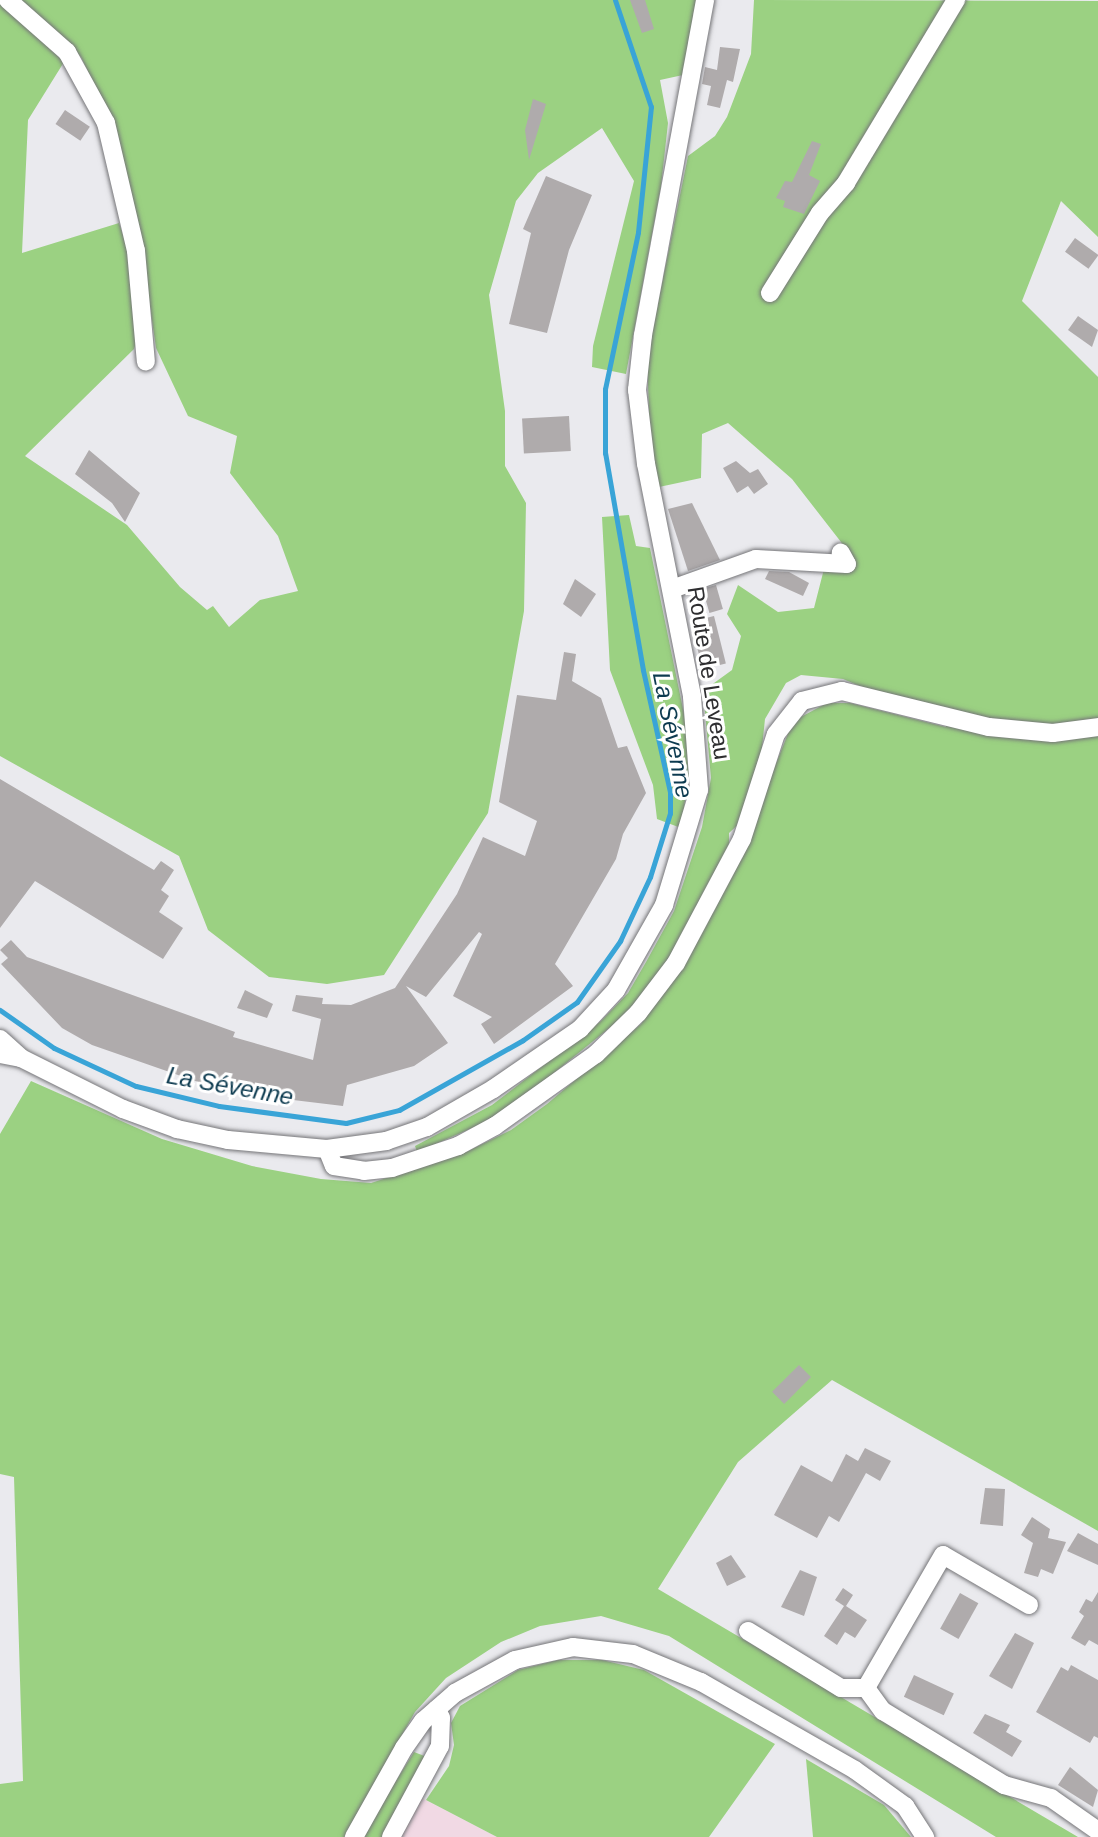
<!DOCTYPE html>
<html>
<head>
<meta charset="utf-8">
<style>
	body { margin:0 }
	#map { position:relative; width:1098px; height:1837px; overflow:hidden; background:#eaeaee; font-family:Helvetica,sans-serif }
	div>[style] { position:absolute }
	.medical>* { inset:0; background:#f1d9e4 }
	.green>* { inset:0; background:#9bd182 }
	.stream>* { height:5px; margin:-2.5px; padding:0 2.5px; transform-origin:2.5px; border-radius:2.5px; background:#39a4d7 }
	.building>* { inset:0; background:#afabac; transform-origin:0 0 }
	.roads { filter:drop-shadow(0 0 2px #757578) drop-shadow(0 0 2px #757578) }
	.minor>* { height:18px; margin:-9px; padding:0 9px; transform-origin:9px; border-radius:9px; background:#fff }
	span { translate:-50% -50%; white-space:nowrap; text-align:center; line-height:1.15; -webkit-text-stroke:6px #fff; paint-order:stroke }
	.street-label { font-size:23px; color:#2e2e30 }
	.water-label { font-size:24px; color:#0c3a4f; font-style:italic }
</style>
</head>
<body>
<div id="map">
	<div class="medical">
		<div style="clip-path:polygon(418px 1796px,497px 1837px,398px 1837px)"></div>
	</div>
	<div class="green">
		<div style="clip-path:polygon(19px 0,696px 0,683px 75px,660px 80px,668px 123px,661px 186px,626px 374px,592px 367px,593px 346px,634px 181px,602px 128px,538px 173px,516px 201px,489px 295px,505px 411px,505px 466px,526px 503px,524px 611px,488px 813px,384px 975px,327px 984px,269px 977px,208px 930px,179px 856px,0 756px,0 2px,64px 62px,28px 120px,22px 253px,119px 223px,130px 256px,137px 340px,134px 349px,25px 456px,127px 525px,180px 587px,207px 610px,213px 606px,229px 627px,260px 600px,298px 591px,278px 536px,230px 473px,237px 436px,188px 416px,156px 348px,140px 237px,109px 115px,81px 57px)"></div>
		<div style="clip-path:polygon(754px 0,1098px 1px,1098px 237px,1061px 201px,1022px 301px,1098px 377px,1098px 1531px,832px 1380px,738px 1462px,658px 1589px,1078px 1837px,996px 1837px,669px 1636px,601px 1616px,540px 1626px,501px 1642px,446px 1678px,415px 1712px,344px 1837px,0 1837px,0 1784px,23px 1781px,14px 1477px,0 1474px,0 1134px,31px 1081px,162px 1139px,252px 1166px,321px 1179px,371px 1183px,466px 1152px,511px 1130px,547px 1104px,641px 1024px,679px 970px,750px 829px,789px 731px,799px 718px,827px 703px,850px 703px,946px 727px,944px 713px,891px 699px,843px 679px,801px 675px,786px 683px,765px 719px,760px 767px,742px 821px,729px 833px,729px 847px,679px 948px,634px 1008px,502px 1115px,417px 1152px,415px 1146px,492px 1105px,601px 1021px,628px 993px,646px 962px,674px 911px,702px 827px,711px 778px,703px 691px,732px 670px,741px 636px,727px 614px,738px 585px,778px 612px,814px 608px,824px 569px,852px 572px,855px 560px,792px 479px,728px 423px,702px 434px,701px 478px,659px 487px,650px 439px,647px 357px,688px 156px,715px 136px,727px 117px,751px 54px)"></div>
		<div style="clip-path:polygon(629px 515px,636px 546px,650px 548px,692px 753px,681px 828px,657px 819px,653px 785px,610px 670px,602px 517px)"></div>
		<div style="clip-path:polygon(558px 1660px,602px 1660px,644px 1670px,775px 1744px,709px 1837px,497px 1837px,426px 1800px,449px 1766px,454px 1745px,451px 1723px,460px 1706px,518px 1670px)"></div>
		<div style="clip-path:polygon(414px 1752px,427px 1757px,386px 1837px,361px 1837px)"></div>
		<div style="clip-path:polygon(806px 1759px,884px 1805px,911px 1837px,813px 1837px)"></div>
	</div>
	<div class="stream">
		<div style="left:0;top:1010px;width:66px;rotate:35.1deg"></div>
		<div style="left:54px;top:1048px;width:90px;rotate:24.9deg"></div>
		<div style="left:136px;top:1086px;width:85px;rotate:13.5deg"></div>
		<div style="left:219px;top:1106px;width:128px;rotate:7.6deg"></div>
		<div style="left:346px;top:1123px;width:55px;rotate:-13.8deg"></div>
		<div style="left:399px;top:1110px;width:142px;rotate:-29.4deg"></div>
		<div style="left:523px;top:1040px;width:66px;rotate:-35.1deg"></div>
		<div style="left:577px;top:1002px;width:75px;rotate:-54.8deg"></div>
		<div style="left:620px;top:941px;width:71px;rotate:-64.9deg"></div>
		<div style="left:650px;top:877px;width:67px;rotate:-72.6deg"></div>
		<div style="left:670px;top:813px;width:21px;rotate:-90deg"></div>
		<div style="left:670px;top:792px;width:125px;rotate:-102.5deg"></div>
		<div style="left:643px;top:670px;width:220px;rotate:-99.9deg"></div>
		<div style="left:605px;top:453px;width:64px;rotate:-90deg"></div>
		<div style="left:605px;top:389px;width:160px;rotate:-78.1deg"></div>
		<div style="left:638px;top:232px;width:126px;rotate:-84.1deg"></div>
		<div style="left:651px;top:107px;width:113px;rotate:-108.6deg"></div>
	</div>
	<div class="building">
		<div style="clip-path:polygon(630px 0,645px 0,654px 29px,642px 33px)"></div>
		<div style="clip-path:polygon(720px 47px,740px 49px,733px 82px,727px 80px,720px 108px,707px 105px,711px 86px,702px 84px,705px 67px,717px 70px)"></div>
		<div style="clip-path:polygon(533px 99px,546px 104px,529px 160px,525px 130px)"></div>
		<div style="left:65px;top:110px;width:30px;height:17px;rotate:34deg"></div>
		<div style="clip-path:polygon(812px 141px,821px 144px,809px 175px,820px 181px,804px 214px,783px 207px,785px 201px,776px 198px,785px 181px,792px 182px)"></div>
		<div style="clip-path:polygon(546px 176px,592px 195px,569px 250px,547px 333px,509px 324px,531px 233px,523px 229px)"></div>
		<div style="left:1075px;top:238px;width:29px;height:17px;rotate:36deg"></div>
		<div style="clip-path:polygon(1078px 316px,1098px 330px,1092px 347px,1068px 330px)"></div>
		<div style="left:569px;top:416px;width:35px;height:47px;rotate:87deg"></div>
		<div style="clip-path:polygon(89px 450px,140px 493px,125px 522px,112px 503px,75px 474px)"></div>
		<div style="clip-path:polygon(736px 461px,750px 473px,758px 469px,768px 484px,754px 494px,748px 486px,737px 493px,723px 468px)"></div>
		<div style="clip-path:polygon(692px 503px,720px 560px,688px 571px,668px 509px)"></div>
		<div style="clip-path:polygon(769px 571px,789px 572px,809px 583px,803px 596px,765px 579px)"></div>
		<div style="clip-path:polygon(575px 579px,596px 594px,581px 617px,563px 604px)"></div>
		<div style="left:716px;top:585px;width:25px;height:14px;rotate:74deg"></div>
		<div style="left:714px;top:616px;width:49px;height:24px;rotate:76deg"></div>
		<div style="clip-path:polygon(564px 652px,576px 654px,572px 681px,601px 698px,618px 748px,627px 746px,646px 793px,623px 834px,616px 859px,555px 964px,573px 986px,494px 1044px,481px 1024px,492px 1017px,453px 996px,482px 934px,479px 932px,426px 997px,406px 986px,448px 1043px,414px 1066px,347px 1085px,343px 1106px,260px 1096px,201px 1083px,92px 1045px,62px 1028px,1px 964px,8px 958px,0 950px,11px 940px,27px 957px,235px 1032px,233px 1037px,313px 1060px,321px 1019px,292px 1011px,296px 995px,323px 998px,322px 1004px,351px 1005px,395px 988px,457px 894px,483px 837px,525px 856px,537px 821px,499px 802px,517px 695px,556px 700px)"></div>
		<div style="clip-path:polygon(0 779px,154px 870px,161px 861px,174px 870px,161px 890px,169px 896px,159px 912px,183px 928px,163px 959px,35px 881px,0 928px)"></div>
		<div style="clip-path:polygon(245px 990px,273px 1004px,267px 1018px,237px 1008px)"></div>
		<div style="left:799px;top:1365px;width:17px;height:38px;rotate:45deg"></div>
		<div style="clip-path:polygon(865px 1448px,891px 1461px,880px 1481px,866px 1473px,839px 1522px,829px 1516px,817px 1538px,774px 1515px,801px 1465px,832px 1482px,846px 1454px,858px 1461px)"></div>
		<div style="clip-path:polygon(985px 1488px,1005px 1489px,1003px 1526px,980px 1524px)"></div>
		<div style="clip-path:polygon(1032px 1517px,1050px 1529px,1048px 1538px,1066px 1542px,1053px 1574px,1041px 1569px,1038px 1577px,1024px 1573px,1033px 1543px,1021px 1535px)"></div>
		<div style="clip-path:polygon(1078px 1533px,1098px 1544px,1098px 1565px,1067px 1551px)"></div>
		<div style="clip-path:polygon(731px 1555px,746px 1577px,727px 1586px,716px 1563px)"></div>
		<div style="clip-path:polygon(800px 1570px,817px 1577px,804px 1616px,781px 1607px)"></div>
		<div style="clip-path:polygon(843px 1588px,853px 1595px,846px 1606px,867px 1620px,855px 1638px,845px 1632px,837px 1645px,824px 1636px,844px 1606px,835px 1600px)"></div>
		<div style="clip-path:polygon(1098px 1592px,1098px 1645px,1089px 1640px,1085px 1646px,1071px 1638px,1084px 1616px,1079px 1612px,1086px 1599px,1092px 1602px)"></div>
		<div style="left:960px;top:1593px;width:21px;height:41px;rotate:29deg"></div>
		<div style="clip-path:polygon(1015px 1633px,1034px 1643px,1012px 1689px,989px 1676px)"></div>
		<div style="clip-path:polygon(1071px 1665px,1098px 1680px,1098px 1738px,1094px 1736px,1090px 1743px,1036px 1712px,1061px 1667px,1068px 1671px)"></div>
		<div style="left:914px;top:1675px;width:44px;height:24px;rotate:25deg"></div>
		<div style="clip-path:polygon(985px 1714px,1010px 1725px,1006px 1732px,1022px 1741px,1012px 1757px,973px 1733px)"></div>
		<div style="clip-path:polygon(1070px 1767px,1098px 1790px,1093px 1807px,1058px 1785px)"></div>
	</div>
	<div class="roads">
		<div class="minor">
			<div style="left:8px;top:0;width:79px;rotate:41.4deg"></div>
			<div style="left:67px;top:52px;width:81px;rotate:61.2deg"></div>
			<div style="left:106px;top:123px;width:131px;rotate:76.8deg"></div>
			<div style="left:136px;top:251px;width:111px;rotate:84.9deg"></div>
			<div style="left:770px;top:293px;width:94px;rotate:-58deg"></div>
			<div style="left:820px;top:213px;width:40px;rotate:-49deg"></div>
			<div style="left:846px;top:183px;width:214px;rotate:-59deg"></div>
			<div style="left:672px;top:589px;width:89px;rotate:-19.7deg"></div>
			<div style="left:756px;top:559px;width:91px;rotate:3.1deg"></div>
			<div style="left:847px;top:564px;width:13px;rotate:-119deg"></div>
			<div style="left:0;top:1039px;width:28px;rotate:42deg"></div>
			<div style="left:0;top:1054px;width:21px;rotate:11deg"></div>
			<div style="left:21px;top:1058px;width:114px;rotate:26.6deg"></div>
			<div style="left:123px;top:1109px;width:58px;rotate:20.3deg"></div>
			<div style="left:177px;top:1129px;width:52px;rotate:12.2deg"></div>
			<div style="left:228px;top:1140px;width:99px;rotate:5.2deg"></div>
			<div style="left:327px;top:1149px;width:60px;rotate:-7.7deg"></div>
			<div style="left:386px;top:1141px;width:43px;rotate:-18.9deg"></div>
			<div style="left:427px;top:1127px;width:76px;rotate:-29.9deg"></div>
			<div style="left:493px;top:1089px;width:106px;rotate:-34.6deg"></div>
			<div style="left:580px;top:1029px;width:53px;rotate:-47.3deg"></div>
			<div style="left:616px;top:990px;width:98px;rotate:-60.5deg"></div>
			<div style="left:664px;top:905px;width:120px;rotate:-73.1deg"></div>
			<div style="left:699px;top:790px;width:94px;rotate:-94.3deg"></div>
			<div style="left:692px;top:696px;width:237px;rotate:-101.2deg"></div>
			<div style="left:646px;top:464px;width:75px;rotate:-96.9deg"></div>
			<div style="left:637px;top:390px;width:55px;rotate:-83.8deg"></div>
			<div style="left:643px;top:335px;width:341px;rotate:-79.5deg"></div>
			<div style="left:327px;top:1149px;width:18px;rotate:68deg"></div>
			<div style="left:334px;top:1166px;width:30px;rotate:9deg"></div>
			<div style="left:364px;top:1171px;width:28px;rotate:-6deg"></div>
			<div style="left:392px;top:1168px;width:70px;rotate:-18.4deg"></div>
			<div style="left:458px;top:1146px;width:42px;rotate:-28.4deg"></div>
			<div style="left:495px;top:1126px;width:124px;rotate:-35.5deg"></div>
			<div style="left:596px;top:1054px;width:59px;rotate:-44.3deg"></div>
			<div style="left:638px;top:1013px;width:63px;rotate:-52.8deg"></div>
			<div style="left:676px;top:963px;width:140px;rotate:-62deg"></div>
			<div style="left:742px;top:839px;width:110px;rotate:-72.1deg"></div>
			<div style="left:776px;top:734px;width:42px;rotate:-51.8deg"></div>
			<div style="left:802px;top:701px;width:41px;rotate:-14deg"></div>
			<div style="left:842px;top:691px;width:151px;rotate:13.8deg"></div>
			<div style="left:989px;top:727px;width:64px;rotate:5.4deg"></div>
			<div style="left:1053px;top:733px;width:45px;rotate:-7.6deg"></div>
			<div style="left:1029px;top:1605px;width:99px;rotate:-149.8deg"></div>
			<div style="left:943px;top:1555px;width:154px;rotate:120.1deg"></div>
			<div style="left:866px;top:1688px;width:29px;rotate:54deg"></div>
			<div style="left:883px;top:1711px;width:142px;rotate:31.4deg"></div>
			<div style="left:1004px;top:1785px;width:49px;rotate:15.5deg"></div>
			<div style="left:1051px;top:1798px;width:57px;rotate:35.1deg"></div>
			<div style="left:748px;top:1631px;width:109px;rotate:31.5deg"></div>
			<div style="left:841px;top:1688px;width:25px"></div>
			<div style="left:354px;top:1837px;width:102px;rotate:-60.7deg"></div>
			<div style="left:404px;top:1748px;width:33px;rotate:-55deg"></div>
			<div style="left:423px;top:1721px;width:43px;rotate:-41.2deg"></div>
			<div style="left:455px;top:1693px;width:68px;rotate:-28.8deg"></div>
			<div style="left:515px;top:1660px;width:59px;rotate:-12.6deg"></div>
			<div style="left:573px;top:1647px;width:60px;rotate:6.7deg"></div>
			<div style="left:633px;top:1654px;width:74px;rotate:22.4deg"></div>
			<div style="left:701px;top:1682px;width:177px;rotate:29.7deg"></div>
			<div style="left:855px;top:1770px;width:62px;rotate:35.8deg"></div>
			<div style="left:905px;top:1806px;width:37px;rotate:57deg"></div>
			<div style="left:391px;top:1837px;width:103px;rotate:-61.7deg"></div>
			<div style="left:440px;top:1746px;width:28px;rotate:-88deg"></div>
			<div style="left:441px;top:1718px;width:10px;rotate:-114deg"></div>
		</div>
	</div>
	<div class="street-label">
		<span style="left:709px;top:673px;rotate:81deg">Route de Leveau</span>
	</div>
	<div class="water-label">
		<span style="left:673px;top:735px;rotate:79deg">La Sévenne</span>
		<span style="left:230px;top:1086px;rotate:10deg">La Sévenne</span>
	</div>
</div>
</body>
</html>
